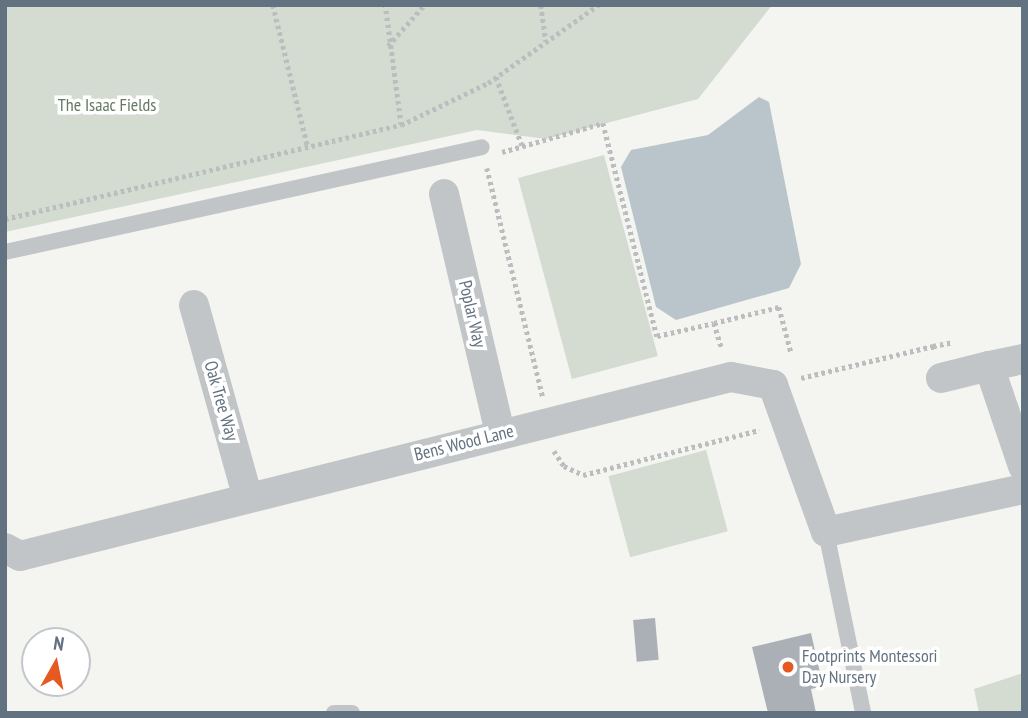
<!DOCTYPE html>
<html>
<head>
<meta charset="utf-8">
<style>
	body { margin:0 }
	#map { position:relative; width:1028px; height:718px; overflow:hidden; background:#f4f4f0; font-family:"PT Sans Narrow",sans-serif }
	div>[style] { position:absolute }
	.green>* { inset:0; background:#d4dbd1; transform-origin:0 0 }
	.water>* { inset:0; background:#bac5cb }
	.building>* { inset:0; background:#aab0b6; transform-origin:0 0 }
	.path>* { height:4.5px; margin-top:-2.25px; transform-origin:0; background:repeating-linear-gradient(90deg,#bbbdbf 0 3.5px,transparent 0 7px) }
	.lane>* { height:16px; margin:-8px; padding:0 8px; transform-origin:8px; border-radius:8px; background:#c1c5c8 }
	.street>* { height:30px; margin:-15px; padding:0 15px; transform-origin:15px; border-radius:15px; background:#c1c5c8 }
	.dots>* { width:19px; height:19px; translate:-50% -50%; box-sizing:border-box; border:4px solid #fff; border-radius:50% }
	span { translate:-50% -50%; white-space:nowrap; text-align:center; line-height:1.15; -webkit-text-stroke:7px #fff; paint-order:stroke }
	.park-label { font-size:18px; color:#657861 }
	.street-label { font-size:18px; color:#637281 }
	.poi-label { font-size:18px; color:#637281 }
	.left { translate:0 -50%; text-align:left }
	.frame { position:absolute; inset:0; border:7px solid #637281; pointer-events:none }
	.north { position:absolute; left:21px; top:627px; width:70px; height:70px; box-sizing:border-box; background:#fff; border:2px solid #c1c7cd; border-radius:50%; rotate:9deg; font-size:19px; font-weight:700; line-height:28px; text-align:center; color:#637281 }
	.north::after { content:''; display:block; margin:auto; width:24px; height:32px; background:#e45a20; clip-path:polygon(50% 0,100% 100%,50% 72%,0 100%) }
</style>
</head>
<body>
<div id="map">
	<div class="green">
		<div style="clip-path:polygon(5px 5px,772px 5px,698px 99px,546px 139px,477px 130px,5px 232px)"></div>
		<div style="left:604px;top:155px;width:208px;height:89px;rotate:75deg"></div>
		<div style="left:706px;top:450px;width:84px;height:101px;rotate:75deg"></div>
		<div style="clip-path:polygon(1023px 673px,1023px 713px,979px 713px,974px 689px)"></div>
	</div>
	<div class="water">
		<div style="clip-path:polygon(759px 97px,769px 102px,801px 264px,789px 288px,676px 320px,656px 307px,621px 167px,631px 150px,708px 135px)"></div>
	</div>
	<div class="building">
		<div style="left:655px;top:618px;width:42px;height:22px;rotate:85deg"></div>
		<div style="clip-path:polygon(811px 633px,823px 686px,811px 689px,816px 713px,768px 713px,752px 647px)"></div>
	</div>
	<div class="path">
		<div style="left:273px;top:5px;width:146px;rotate:76.2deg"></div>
		<div style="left:541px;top:5px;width:37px;rotate:82deg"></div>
		<div style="left:388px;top:46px;width:55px;rotate:-48.7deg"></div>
		<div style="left:496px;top:77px;width:73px;rotate:69.1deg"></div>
		<div style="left:401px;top:125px;width:97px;rotate:-25.8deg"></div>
		<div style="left:488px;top:83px;width:135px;rotate:-35.3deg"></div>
		<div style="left:502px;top:152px;width:105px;rotate:-16deg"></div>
		<div style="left:603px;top:123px;width:220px;rotate:75.8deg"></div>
		<div style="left:657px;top:336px;width:58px;rotate:-12.8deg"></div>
		<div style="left:714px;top:323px;width:27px;rotate:73deg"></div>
		<div style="left:487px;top:168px;width:236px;rotate:76.3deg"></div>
		<div style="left:5px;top:219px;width:407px;rotate:-13.4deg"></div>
		<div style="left:401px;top:125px;width:121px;rotate:-97.6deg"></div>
		<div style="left:714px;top:323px;width:67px;rotate:-13.8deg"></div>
		<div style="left:779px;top:307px;width:47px;rotate:75.1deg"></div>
		<div style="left:933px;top:346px;width:20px;rotate:-11deg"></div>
		<div style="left:801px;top:378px;width:136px;rotate:-13.6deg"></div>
		<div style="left:933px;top:346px;width:6px;rotate:72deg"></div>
		<div style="left:554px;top:451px;width:18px;rotate:56deg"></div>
		<div style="left:564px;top:466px;width:21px;rotate:25deg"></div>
		<div style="left:583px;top:475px;width:182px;rotate:-14.3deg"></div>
	</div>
	<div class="lane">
		<div style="left:5px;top:252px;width:488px;rotate:-12.4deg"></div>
		<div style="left:826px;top:532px;width:185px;rotate:78.4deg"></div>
		<div style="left:334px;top:713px;width:18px"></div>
	</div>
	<div class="street">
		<div style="left:444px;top:194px;width:245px;rotate:76.8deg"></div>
		<div style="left:194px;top:305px;width:200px;rotate:74.4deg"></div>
		<div style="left:1023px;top:359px;width:35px;rotate:168deg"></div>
		<div style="left:989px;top:366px;width:106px;rotate:71.2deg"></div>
		<div style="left:941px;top:378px;width:49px;rotate:-14deg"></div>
		<div style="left:5px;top:548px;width:17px;rotate:28deg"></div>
		<div style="left:20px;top:556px;width:733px;rotate:-14.13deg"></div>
		<div style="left:731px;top:377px;width:43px;rotate:10.8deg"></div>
		<div style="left:773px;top:385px;width:156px;rotate:70.2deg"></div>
		<div style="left:826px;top:532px;width:202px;rotate:-12.3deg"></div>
	</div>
	<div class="dots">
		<div style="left:788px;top:667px;background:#e45a20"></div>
	</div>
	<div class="park-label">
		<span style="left:107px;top:105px">The Isaac Fields</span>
	</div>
	<div class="street-label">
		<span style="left:472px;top:314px;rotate:77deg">Poplar Way</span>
		<span style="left:221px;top:401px;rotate:74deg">Oak Tree Way</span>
		<span style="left:464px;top:443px;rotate:-14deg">Bens Wood Lane</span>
	</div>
	<div class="poi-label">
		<span class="left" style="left:802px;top:667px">Footprints Montessori<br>Day Nursery</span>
	</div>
	<div class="frame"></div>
	<div class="north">N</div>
</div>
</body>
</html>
